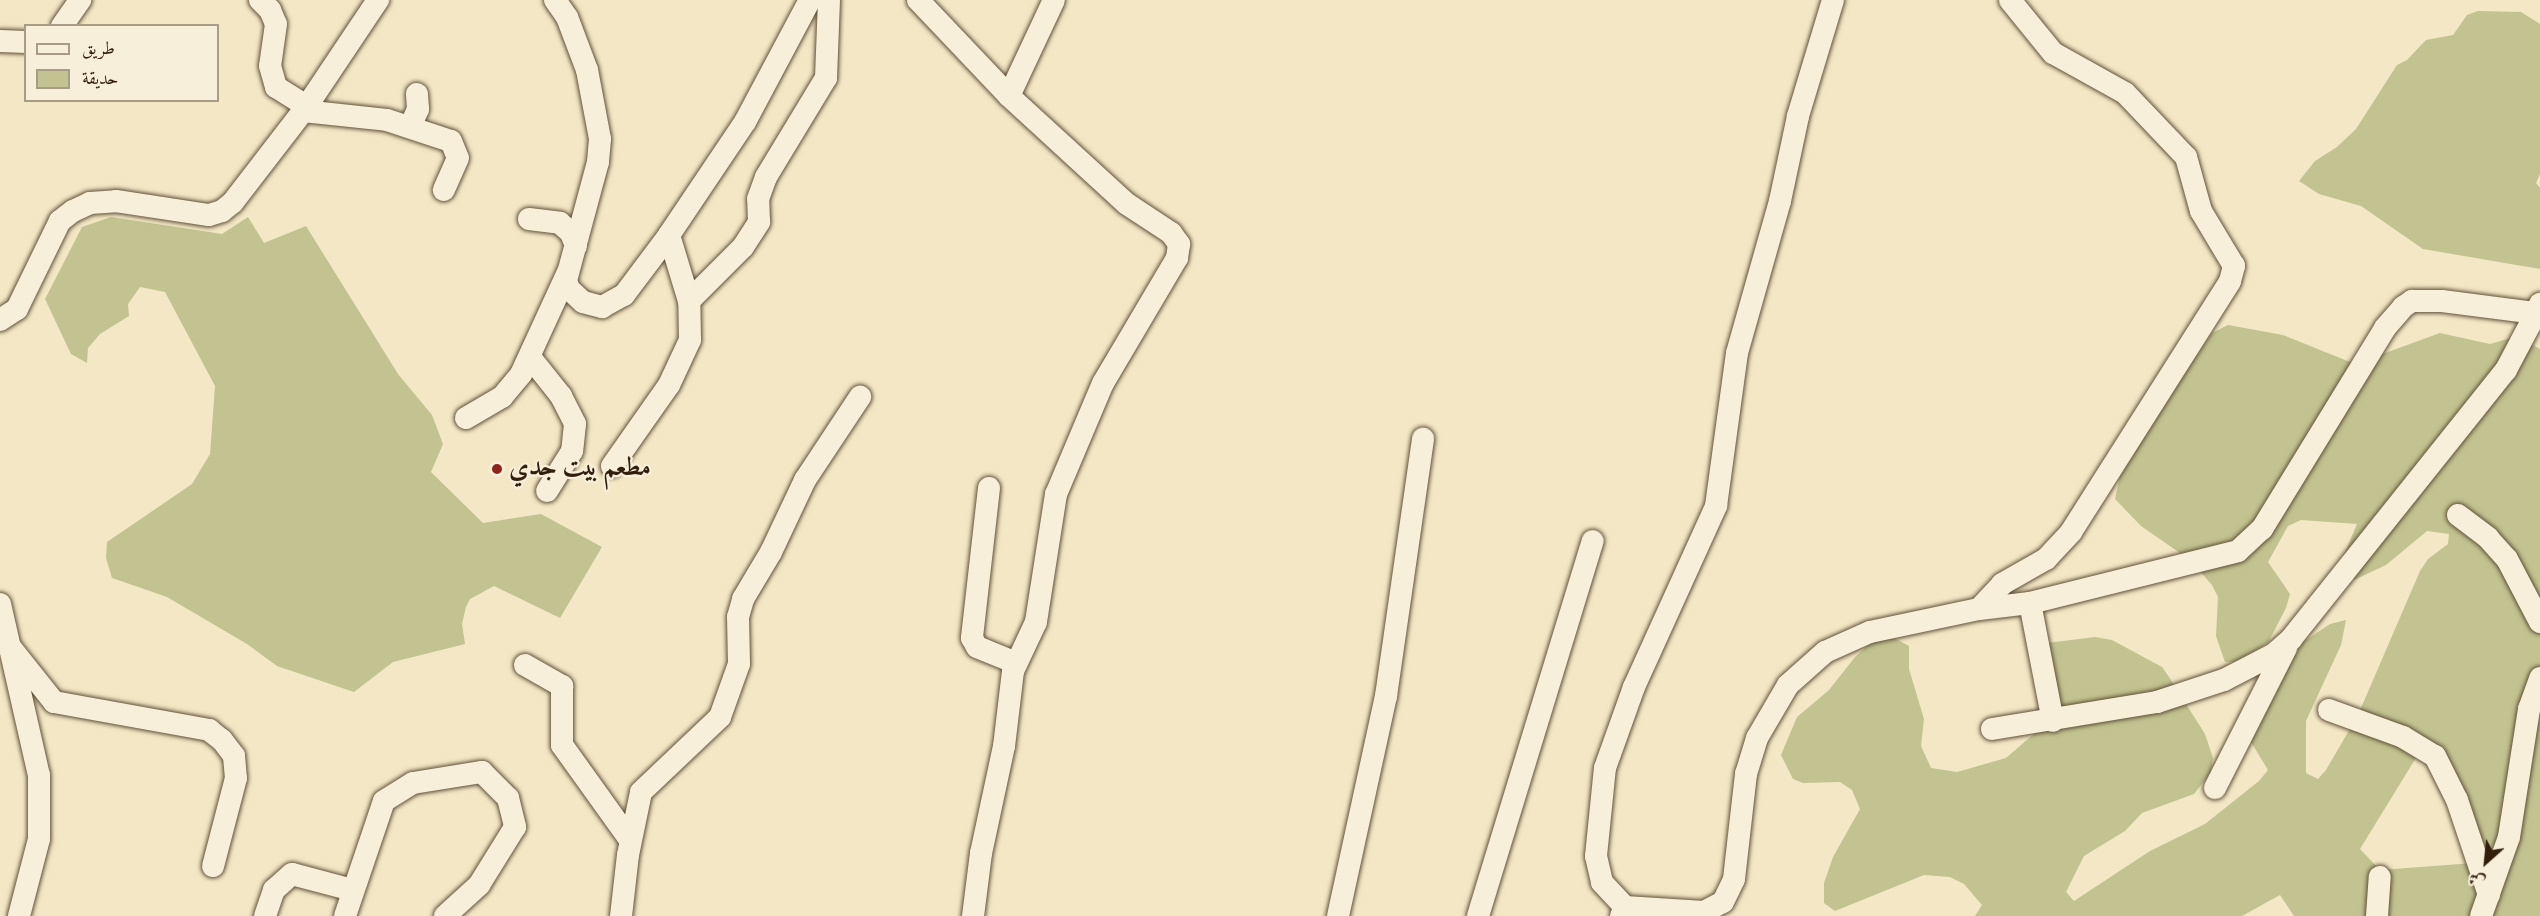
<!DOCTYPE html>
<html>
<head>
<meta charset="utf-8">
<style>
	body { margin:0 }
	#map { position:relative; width:2540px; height:916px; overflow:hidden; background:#f3e7c5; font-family:"Sorts Mill Goudy",Amiri,serif }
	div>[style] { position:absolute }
	.green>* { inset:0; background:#c2c390 }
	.roads { filter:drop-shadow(0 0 2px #62513a) drop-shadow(0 0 2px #62513a) }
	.minor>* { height:22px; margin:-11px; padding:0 11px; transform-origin:11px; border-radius:11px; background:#f7efd9 }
	.dots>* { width:16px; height:16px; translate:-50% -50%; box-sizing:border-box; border:3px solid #f7efd9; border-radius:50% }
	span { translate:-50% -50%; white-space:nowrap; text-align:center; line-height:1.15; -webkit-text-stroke:4.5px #f7efd9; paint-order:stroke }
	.poi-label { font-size:26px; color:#311f0c; font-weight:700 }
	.left { translate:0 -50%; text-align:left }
	.legend { position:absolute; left:24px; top:24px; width:195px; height:78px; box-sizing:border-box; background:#f7efd9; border:2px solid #a89c87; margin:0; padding:8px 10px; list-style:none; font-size:18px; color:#311f0c }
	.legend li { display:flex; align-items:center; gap:12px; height:30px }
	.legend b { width:30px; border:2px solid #a89c87 }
	.north { position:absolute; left:2456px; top:832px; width:60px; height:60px; -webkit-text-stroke:4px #f7efd9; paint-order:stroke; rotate:207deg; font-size:16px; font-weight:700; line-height:24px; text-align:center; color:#311f0c }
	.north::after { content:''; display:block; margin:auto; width:21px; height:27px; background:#311f0c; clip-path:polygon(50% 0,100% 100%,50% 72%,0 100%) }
</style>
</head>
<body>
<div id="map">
	<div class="green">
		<div style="clip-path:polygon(2478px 11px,2521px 12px,2540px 24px,2540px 174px,2536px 183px,2540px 188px,2540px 269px,2423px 249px,2361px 206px,2319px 194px,2299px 181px,2315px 161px,2337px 147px,2356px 129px,2397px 65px,2407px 60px,2426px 40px,2453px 35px,2467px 15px)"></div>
		<div style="clip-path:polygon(111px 217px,222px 234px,248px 217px,264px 243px,306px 226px,398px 374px,432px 415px,443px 444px,431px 472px,483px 523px,541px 514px,602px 547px,560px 618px,494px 586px,470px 599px,466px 607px,462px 624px,465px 644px,393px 662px,354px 692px,277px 666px,247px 644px,167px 597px,112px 578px,106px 558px,107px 542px,192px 484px,210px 454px,215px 386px,165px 292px,140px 287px,128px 304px,129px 316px,100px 334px,88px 348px,87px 363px,71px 354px,45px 299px,82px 227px)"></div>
		<div style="clip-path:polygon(evenodd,2228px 325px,2283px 335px,2355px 364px,2440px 333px,2490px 344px,2517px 336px,2540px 349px,2540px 916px,2294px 916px,2280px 895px,2242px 916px,1975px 916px,1982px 905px,1964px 884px,1950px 877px,1924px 875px,1835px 911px,1824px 903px,1824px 883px,1833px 857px,1860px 809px,1852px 790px,1840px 782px,1803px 783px,1793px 779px,1781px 755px,1797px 717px,1829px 690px,1855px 657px,1883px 632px,1909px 646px,1909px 669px,1924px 719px,1921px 746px,1931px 768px,1957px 772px,2006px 758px,2036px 732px,2059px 701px,2047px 643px,2095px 637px,2112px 640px,2162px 667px,2169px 677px,2205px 734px,2213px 758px,2211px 772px,2194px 794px,2142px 813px,2125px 831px,2084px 856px,2066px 892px,2074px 901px,2150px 851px,2205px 824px,2259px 781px,2268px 770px,2251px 742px,2252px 733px,2300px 644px,2330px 624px,2346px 620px,2341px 645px,2306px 721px,2306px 773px,2318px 779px,2326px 770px,2358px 715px,2420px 571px,2428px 559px,2448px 544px,2449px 534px,2427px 531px,2386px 565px,2354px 580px,2343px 557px,2357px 524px,2301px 520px,2288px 526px,2268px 562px,2290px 594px,2286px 608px,2269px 641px,2240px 662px,2225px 662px,2216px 636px,2218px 597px,2212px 585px,2190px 560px,2141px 526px,2115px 499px,2120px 476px,2141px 436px,2212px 333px,2228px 325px,2422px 748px,2474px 863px,2380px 870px,2360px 849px,2422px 748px)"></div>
	</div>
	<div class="roads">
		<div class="minor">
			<div style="left:260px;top:0;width:14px;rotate:45deg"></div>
			<div style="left:270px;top:10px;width:15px;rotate:67deg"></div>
			<div style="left:276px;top:24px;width:42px;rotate:98.1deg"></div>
			<div style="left:270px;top:66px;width:22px;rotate:74deg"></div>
			<div style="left:276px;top:87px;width:36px;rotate:32deg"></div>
			<div style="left:555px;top:0;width:21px;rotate:55deg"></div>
			<div style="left:567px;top:17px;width:57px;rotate:69.3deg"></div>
			<div style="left:587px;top:70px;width:70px;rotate:79.3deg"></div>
			<div style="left:600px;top:139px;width:23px;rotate:95deg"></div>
			<div style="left:598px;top:162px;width:123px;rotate:105.1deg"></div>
			<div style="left:566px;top:281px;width:9px;rotate:69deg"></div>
			<div style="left:569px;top:289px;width:19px;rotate:43deg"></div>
			<div style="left:583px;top:302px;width:20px;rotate:15deg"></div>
			<div style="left:602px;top:307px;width:25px;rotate:-29deg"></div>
			<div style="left:624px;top:295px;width:75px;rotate:-53.1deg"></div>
			<div style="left:669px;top:235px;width:136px;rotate:-56.1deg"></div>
			<div style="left:745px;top:122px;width:138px;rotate:-62deg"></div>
			<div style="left:918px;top:0;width:132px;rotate:46.5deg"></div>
			<div style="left:1009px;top:96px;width:160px;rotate:42.5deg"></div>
			<div style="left:1127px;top:204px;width:53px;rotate:33.4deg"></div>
			<div style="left:1171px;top:233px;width:14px;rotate:54deg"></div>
			<div style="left:1179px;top:244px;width:14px;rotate:98deg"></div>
			<div style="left:1177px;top:258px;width:145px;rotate:120.6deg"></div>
			<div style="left:1103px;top:383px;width:121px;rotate:112.9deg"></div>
			<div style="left:1056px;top:494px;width:130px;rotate:98.9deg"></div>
			<div style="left:1036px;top:622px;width:54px;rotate:115.1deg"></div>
			<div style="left:1013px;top:671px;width:76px;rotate:96.8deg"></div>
			<div style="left:1004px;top:746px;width:109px;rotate:102.1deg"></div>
			<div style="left:981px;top:853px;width:64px;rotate:97.2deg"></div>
			<div style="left:62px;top:26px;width:32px;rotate:-55deg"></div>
			<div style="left:0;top:41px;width:26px;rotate:2deg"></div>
			<div style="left:1009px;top:96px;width:106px;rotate:-64.9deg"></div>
			<div style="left:303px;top:111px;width:84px;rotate:6.1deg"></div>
			<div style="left:387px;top:120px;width:67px;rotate:18.2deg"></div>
			<div style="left:451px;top:141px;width:18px;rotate:68deg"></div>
			<div style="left:458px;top:158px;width:35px;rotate:114deg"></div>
			<div style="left:410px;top:127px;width:20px;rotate:-66deg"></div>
			<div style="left:418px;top:109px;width:15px;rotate:-94deg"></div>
			<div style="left:529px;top:219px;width:31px;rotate:7deg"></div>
			<div style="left:560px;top:223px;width:15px;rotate:42deg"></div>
			<div style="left:571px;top:233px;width:14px;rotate:69deg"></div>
			<div style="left:689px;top:301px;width:76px;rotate:-45deg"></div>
			<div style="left:743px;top:247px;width:30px;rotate:-57deg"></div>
			<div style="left:759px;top:222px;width:23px;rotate:-92deg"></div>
			<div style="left:758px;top:199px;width:23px;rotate:-70deg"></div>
			<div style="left:766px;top:177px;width:116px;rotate:-58.8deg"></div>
			<div style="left:826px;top:78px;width:78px;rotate:-87.8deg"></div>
			<div style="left:0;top:320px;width:20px;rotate:-33deg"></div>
			<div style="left:17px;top:309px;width:98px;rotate:-64deg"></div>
			<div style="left:60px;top:221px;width:16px;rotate:-38deg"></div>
			<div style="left:73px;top:211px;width:19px;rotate:-25deg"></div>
			<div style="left:90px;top:203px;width:26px;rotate:-4deg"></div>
			<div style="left:116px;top:201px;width:94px;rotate:8.6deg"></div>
			<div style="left:209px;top:215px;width:14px;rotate:-17deg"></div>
			<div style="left:222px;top:211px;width:14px;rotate:-39deg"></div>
			<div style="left:233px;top:202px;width:121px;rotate:-52.4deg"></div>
			<div style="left:307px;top:106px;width:128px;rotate:-56.2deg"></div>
			<div style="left:530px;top:357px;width:50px;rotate:51.5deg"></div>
			<div style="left:561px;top:396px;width:31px;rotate:63deg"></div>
			<div style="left:575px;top:424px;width:27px;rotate:96deg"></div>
			<div style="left:572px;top:451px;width:47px;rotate:122deg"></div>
			<div style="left:466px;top:418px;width:42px;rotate:-30.3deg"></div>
			<div style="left:502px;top:397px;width:30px;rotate:-50deg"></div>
			<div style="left:521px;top:374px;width:112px;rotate:-65.3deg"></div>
			<div style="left:612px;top:466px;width:99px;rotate:-54.9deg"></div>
			<div style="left:669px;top:385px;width:50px;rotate:-65deg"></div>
			<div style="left:690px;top:340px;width:39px;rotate:-91deg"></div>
			<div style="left:689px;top:301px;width:69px;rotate:-106.9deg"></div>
			<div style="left:989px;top:488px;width:151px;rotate:96.5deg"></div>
			<div style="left:972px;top:638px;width:10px;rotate:61deg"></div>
			<div style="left:977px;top:647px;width:42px;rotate:22.3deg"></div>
			<div style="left:2458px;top:515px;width:38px;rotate:37deg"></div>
			<div style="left:2488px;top:538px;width:28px;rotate:48deg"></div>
			<div style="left:2507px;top:559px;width:71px;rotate:62.4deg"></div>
			<div style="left:2030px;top:603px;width:120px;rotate:79deg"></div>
			<div style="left:0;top:604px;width:175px;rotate:77.2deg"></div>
			<div style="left:39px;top:775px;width:64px;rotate:90deg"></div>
			<div style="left:39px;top:839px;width:80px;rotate:104.6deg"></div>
			<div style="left:1979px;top:609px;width:34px;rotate:-47deg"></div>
			<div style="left:2002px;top:584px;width:51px;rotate:-29.6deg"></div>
			<div style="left:2046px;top:559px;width:37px;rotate:-47deg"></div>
			<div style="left:2071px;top:532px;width:297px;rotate:-57.6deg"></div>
			<div style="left:2230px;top:281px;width:16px;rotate:-75deg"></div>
			<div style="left:2234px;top:266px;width:64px;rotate:-121deg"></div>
			<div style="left:2201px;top:211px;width:56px;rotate:-105.5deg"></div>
			<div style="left:2186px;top:157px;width:88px;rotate:-133.6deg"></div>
			<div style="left:2125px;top:93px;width:82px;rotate:-150.9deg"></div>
			<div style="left:2053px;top:53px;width:68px;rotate:-129.1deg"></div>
			<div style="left:11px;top:648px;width:69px;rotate:51.5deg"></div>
			<div style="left:54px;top:702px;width:158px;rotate:10.2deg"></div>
			<div style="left:209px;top:730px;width:16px;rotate:38deg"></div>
			<div style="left:222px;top:740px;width:20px;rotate:53deg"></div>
			<div style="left:234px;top:756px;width:22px;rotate:85deg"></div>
			<div style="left:236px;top:778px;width:91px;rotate:104.6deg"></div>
			<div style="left:525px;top:665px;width:43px;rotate:29.6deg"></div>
			<div style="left:562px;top:686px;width:59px;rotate:90deg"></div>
			<div style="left:562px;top:745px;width:117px;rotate:54.4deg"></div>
			<div style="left:2329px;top:710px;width:79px;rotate:20deg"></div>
			<div style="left:2403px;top:737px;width:37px;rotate:31deg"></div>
			<div style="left:2435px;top:756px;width:49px;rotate:63.4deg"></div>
			<div style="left:2457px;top:800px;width:100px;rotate:71.4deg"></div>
			<div style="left:1992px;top:729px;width:167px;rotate:-9.3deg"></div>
			<div style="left:2157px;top:702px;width:71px;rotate:-18.2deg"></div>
			<div style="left:2224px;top:680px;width:56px;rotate:-27.5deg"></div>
			<div style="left:2274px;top:654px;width:23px;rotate:-41deg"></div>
			<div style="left:2291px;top:639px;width:344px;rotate:-51.4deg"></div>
			<div style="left:2506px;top:370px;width:64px;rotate:-62.2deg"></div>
			<div style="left:2215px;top:788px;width:157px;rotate:-63.1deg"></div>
			<div style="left:1625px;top:907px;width:79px;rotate:3.6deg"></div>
			<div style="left:1704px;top:912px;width:21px;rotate:-28deg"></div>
			<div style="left:1723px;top:902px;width:25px;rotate:-64deg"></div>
			<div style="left:1734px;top:879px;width:106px;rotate:-83.5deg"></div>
			<div style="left:1746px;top:774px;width:38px;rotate:-73deg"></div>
			<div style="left:1757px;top:738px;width:61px;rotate:-59.7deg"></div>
			<div style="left:1788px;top:685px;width:50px;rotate:-41.7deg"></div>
			<div style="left:1825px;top:652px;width:49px;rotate:-24deg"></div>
			<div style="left:1870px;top:632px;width:111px;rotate:-11.9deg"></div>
			<div style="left:1979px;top:609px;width:51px;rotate:-6.7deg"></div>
			<div style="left:2030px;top:603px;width:214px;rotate:-14deg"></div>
			<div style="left:2238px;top:551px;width:33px;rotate:-43deg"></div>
			<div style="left:2262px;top:529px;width:236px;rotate:-58.5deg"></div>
			<div style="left:2385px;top:328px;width:28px;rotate:-49deg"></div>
			<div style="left:2403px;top:307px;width:11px;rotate:-34deg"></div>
			<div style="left:2412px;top:301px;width:30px"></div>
			<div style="left:2442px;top:301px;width:95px;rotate:7.3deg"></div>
			<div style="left:2536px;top:313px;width:10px;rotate:-66deg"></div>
			<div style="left:265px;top:916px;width:28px;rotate:-71deg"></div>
			<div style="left:274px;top:890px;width:24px;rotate:-42deg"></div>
			<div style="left:292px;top:874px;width:62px;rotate:14.9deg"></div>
			<div style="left:345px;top:916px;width:121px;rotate:-71.3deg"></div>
			<div style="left:384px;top:801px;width:34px;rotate:-32deg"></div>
			<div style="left:413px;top:783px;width:70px;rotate:-9.1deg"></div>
			<div style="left:482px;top:772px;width:37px;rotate:45deg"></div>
			<div style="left:508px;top:798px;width:30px;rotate:76deg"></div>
			<div style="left:515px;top:827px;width:68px;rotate:121.8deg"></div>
			<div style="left:479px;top:885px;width:46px;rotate:137.6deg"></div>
			<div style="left:621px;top:916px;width:61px;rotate:-83.5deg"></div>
			<div style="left:628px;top:855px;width:64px;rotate:-78.3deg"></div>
			<div style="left:641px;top:792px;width:109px;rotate:-43.5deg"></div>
			<div style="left:720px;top:717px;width:56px;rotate:-70.3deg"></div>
			<div style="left:739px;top:664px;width:47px;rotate:-91.2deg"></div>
			<div style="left:738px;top:617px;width:19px;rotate:-74deg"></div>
			<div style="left:743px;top:599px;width:55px;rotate:-59.2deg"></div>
			<div style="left:771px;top:552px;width:80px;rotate:-64.7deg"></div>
			<div style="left:805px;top:480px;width:100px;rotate:-56.5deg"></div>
			<div style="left:1338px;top:916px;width:225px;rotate:-77.7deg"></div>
			<div style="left:1386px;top:696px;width:260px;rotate:-81.8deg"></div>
			<div style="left:1478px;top:916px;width:392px;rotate:-73deg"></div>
			<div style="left:1621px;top:916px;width:10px;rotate:-66deg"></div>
			<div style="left:1625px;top:907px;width:34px;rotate:-133deg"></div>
			<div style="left:1602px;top:882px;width:27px;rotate:-103deg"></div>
			<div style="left:1596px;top:856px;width:88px;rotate:-84.2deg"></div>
			<div style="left:1605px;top:768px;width:86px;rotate:-70.3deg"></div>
			<div style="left:1634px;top:687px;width:199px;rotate:-65.6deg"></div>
			<div style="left:1716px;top:506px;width:154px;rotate:-82.2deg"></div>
			<div style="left:1737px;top:353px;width:158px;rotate:-74.2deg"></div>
			<div style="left:1780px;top:201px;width:87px;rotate:-78deg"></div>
			<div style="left:1798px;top:116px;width:121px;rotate:-73.2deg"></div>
			<div style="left:2377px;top:916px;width:39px;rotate:-86deg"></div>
			<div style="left:2481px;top:916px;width:84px;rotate:-70.5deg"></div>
			<div style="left:2509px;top:837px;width:130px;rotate:-81.1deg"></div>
			<div style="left:2529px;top:709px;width:33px;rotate:-70deg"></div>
		</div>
	</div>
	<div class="dots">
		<div style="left:497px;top:469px;background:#8f2418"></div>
	</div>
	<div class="poi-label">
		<span class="left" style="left:509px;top:469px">مطعم بيت جدي</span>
	</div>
	<ul class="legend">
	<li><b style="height:8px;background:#f7efd9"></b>طريق</li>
	<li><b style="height:16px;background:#c2c390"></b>حديقة</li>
	</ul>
	<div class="north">ش</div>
</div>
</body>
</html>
